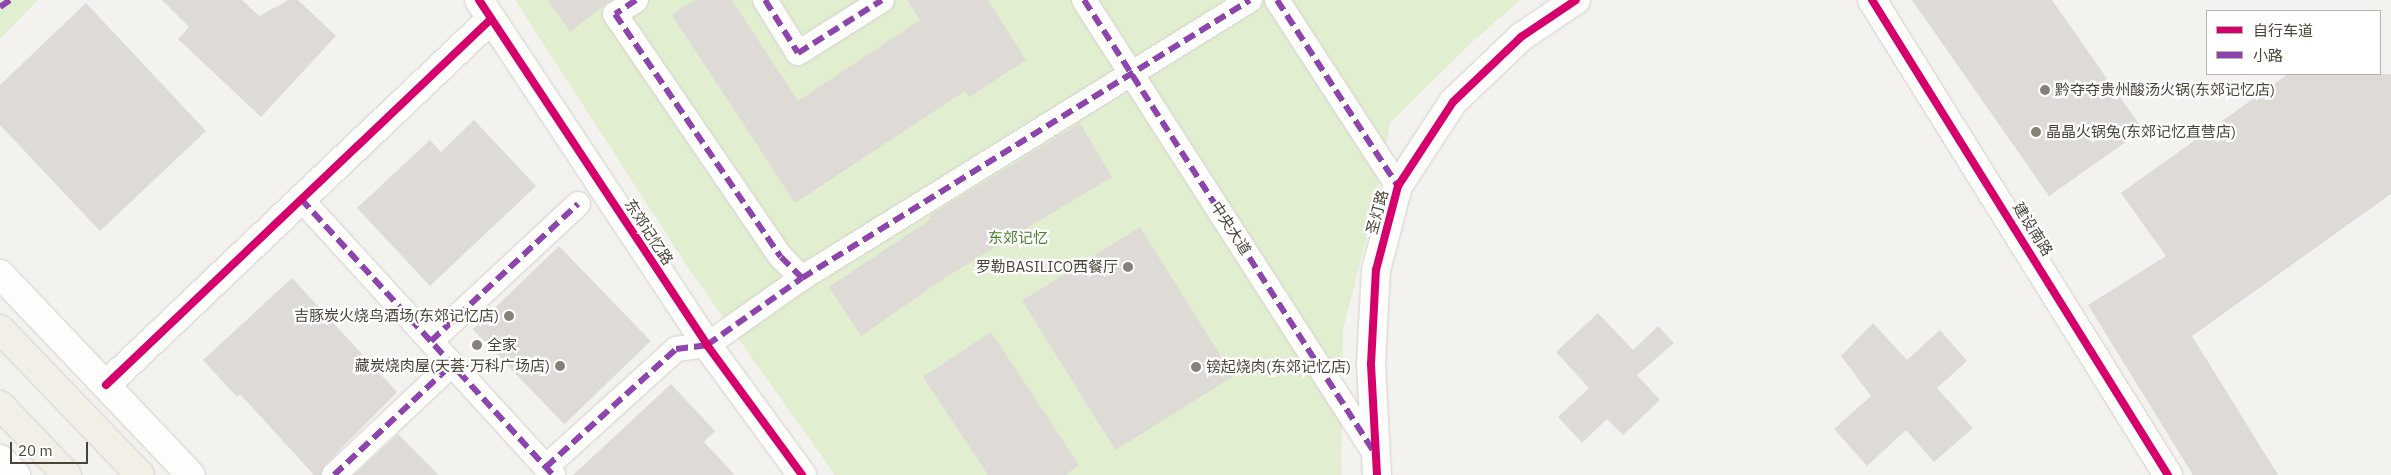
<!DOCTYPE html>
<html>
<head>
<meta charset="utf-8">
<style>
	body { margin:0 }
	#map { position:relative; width:2391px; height:475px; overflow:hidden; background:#f4f2ee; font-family:"IBM Plex Sans","Noto Sans SC",sans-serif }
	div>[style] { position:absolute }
	.green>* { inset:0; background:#e1eecf }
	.building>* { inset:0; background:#dedbd6; transform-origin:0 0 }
	.roads { filter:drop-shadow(0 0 1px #d2d0cb) drop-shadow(0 0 1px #d2d0cb) }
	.pedestrian>* { height:24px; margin:-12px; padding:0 12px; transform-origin:12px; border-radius:12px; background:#fdfdfc }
	.minor>* { height:28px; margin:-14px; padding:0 14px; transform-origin:14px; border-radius:14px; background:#fdfdfc }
	.tertiary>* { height:28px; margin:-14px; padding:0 14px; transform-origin:14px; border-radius:14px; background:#fdfdfc }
	.primary>* { height:28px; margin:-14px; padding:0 14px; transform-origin:14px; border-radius:14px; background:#f2efe6 }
	.quiet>* { height:6px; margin-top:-3px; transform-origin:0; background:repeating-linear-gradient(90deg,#8e44ad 0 12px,transparent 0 18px) }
	.cycleway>* { height:8px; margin:-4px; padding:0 4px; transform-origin:4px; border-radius:4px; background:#d6006c }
	.dots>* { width:14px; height:14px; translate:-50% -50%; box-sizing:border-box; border:2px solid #fff; border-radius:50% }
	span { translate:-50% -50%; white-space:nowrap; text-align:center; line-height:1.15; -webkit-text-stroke:4.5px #fff; paint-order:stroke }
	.poi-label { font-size:15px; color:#4b4439 }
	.left { translate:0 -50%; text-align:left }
	.right { translate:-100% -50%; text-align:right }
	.street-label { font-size:15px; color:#4b4439 }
	.park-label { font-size:15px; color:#4a7f2a }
	.legend { position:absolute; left:2206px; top:10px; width:175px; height:65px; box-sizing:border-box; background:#fff; border:1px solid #b7b4b0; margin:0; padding:6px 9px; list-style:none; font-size:15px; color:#4b4439 }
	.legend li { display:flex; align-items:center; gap:10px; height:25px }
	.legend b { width:25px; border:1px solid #b7b4b0 }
	.scale { position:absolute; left:10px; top:442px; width:78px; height:22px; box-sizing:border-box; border:2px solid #4b4439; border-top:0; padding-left:6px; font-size:15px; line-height:18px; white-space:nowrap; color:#4b4439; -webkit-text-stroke:4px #fff; paint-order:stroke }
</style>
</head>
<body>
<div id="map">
	<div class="green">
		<div style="clip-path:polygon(0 0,38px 0,0 39px)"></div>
		<div style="clip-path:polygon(515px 0,1520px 0,1471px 43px,1390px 123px,1377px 196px,1343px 330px,1341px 475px,835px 475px,689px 269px)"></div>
	</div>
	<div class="building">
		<div style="clip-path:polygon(162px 0,242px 0,259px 16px,289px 0,298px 0,336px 36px,261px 117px,178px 39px,189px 27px)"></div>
		<div style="clip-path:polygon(548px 0,611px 0,570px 32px)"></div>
		<div style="clip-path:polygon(694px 0,732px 0,798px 101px,920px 20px,907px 0,988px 0,1026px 60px,969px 97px,965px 91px,795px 203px,672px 15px)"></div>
		<div style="clip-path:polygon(1912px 0,2052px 0,2143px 130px,2049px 196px)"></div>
		<div style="clip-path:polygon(86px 3px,206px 131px,100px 231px,0 125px,0 85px)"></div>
		<div style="clip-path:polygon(2288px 74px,2391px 74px,2391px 194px,2192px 336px,2278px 475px,2193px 475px,2088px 305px,2166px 256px,2121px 193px)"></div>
		<div style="clip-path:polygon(474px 120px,536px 186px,430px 286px,357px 208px,430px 140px,441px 152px)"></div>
		<div style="clip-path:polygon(1080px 123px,1112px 177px,946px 277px,861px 336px,829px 287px,931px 219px,929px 216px)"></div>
		<div style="left:1140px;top:227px;width:176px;height:139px;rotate:58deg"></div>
		<div style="left:559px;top:246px;width:132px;height:120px;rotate:46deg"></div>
		<div style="clip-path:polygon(292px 278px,397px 392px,325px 465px,321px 475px,314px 475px,240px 394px,237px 397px,203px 360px)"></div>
		<div style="clip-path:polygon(1598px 313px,1633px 350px,1658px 326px,1674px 343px,1637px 375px,1660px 400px,1623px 435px,1607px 419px,1582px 443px,1558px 417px,1589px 388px,1556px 352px)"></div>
		<div style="clip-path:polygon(1873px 323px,1907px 360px,1940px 330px,1967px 361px,1937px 388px,1973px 428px,1934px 462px,1906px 430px,1867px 466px,1834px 429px,1871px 396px,1841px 356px)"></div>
		<div style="clip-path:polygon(991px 332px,1079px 465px,1065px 475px,988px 475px,923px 377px)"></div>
		<div style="clip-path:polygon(671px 384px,715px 431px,704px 442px,735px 475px,573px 475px)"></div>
		<div style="clip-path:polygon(398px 434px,439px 475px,354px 475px)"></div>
	</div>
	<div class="roads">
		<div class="pedestrian">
			<div style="left:636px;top:0;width:25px;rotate:146deg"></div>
			<div style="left:615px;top:14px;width:294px;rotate:55.7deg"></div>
			<div style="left:781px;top:257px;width:30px;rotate:45deg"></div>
			<div style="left:765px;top:0;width:62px;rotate:58.1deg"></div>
			<div style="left:798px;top:53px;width:99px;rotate:-32.2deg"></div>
			<div style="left:1084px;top:0;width:543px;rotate:57.33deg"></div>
			<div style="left:1277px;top:0;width:222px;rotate:57deg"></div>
			<div style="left:301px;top:199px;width:374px;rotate:47.6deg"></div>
			<div style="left:431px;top:341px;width:201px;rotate:-43deg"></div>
			<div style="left:546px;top:467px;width:176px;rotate:-42.2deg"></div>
			<div style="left:676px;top:349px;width:31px;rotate:-7deg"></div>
			<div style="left:707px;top:345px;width:116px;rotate:-35.2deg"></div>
			<div style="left:802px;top:278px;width:527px;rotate:-31.82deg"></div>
			<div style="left:334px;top:475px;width:162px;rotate:-43.2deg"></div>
		</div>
		<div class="minor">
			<div style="left:479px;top:0;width:414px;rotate:56.5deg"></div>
			<div style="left:707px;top:345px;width:161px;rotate:53.8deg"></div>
			<div style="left:0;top:274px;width:277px;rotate:46.5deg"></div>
			<div style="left:106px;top:385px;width:531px;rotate:-43.55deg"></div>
			<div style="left:0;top:459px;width:23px;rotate:45deg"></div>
		</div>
		<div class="tertiary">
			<div style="left:1872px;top:0;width:560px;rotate:58.07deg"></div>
			<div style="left:1377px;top:475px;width:111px;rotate:-93.1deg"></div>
			<div style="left:1371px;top:364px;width:94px;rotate:-87deg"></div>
			<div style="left:1376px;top:270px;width:87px;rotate:-75.3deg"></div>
			<div style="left:1398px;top:186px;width:100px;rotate:-56.8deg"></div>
			<div style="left:1453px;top:102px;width:94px;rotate:-43.7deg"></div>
			<div style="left:1521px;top:37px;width:66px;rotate:-33.9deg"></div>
		</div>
		<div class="primary">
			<div style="left:0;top:329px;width:202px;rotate:46.2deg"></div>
			<div style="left:0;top:405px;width:97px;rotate:46.3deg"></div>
		</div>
	</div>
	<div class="quiet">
		<div style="left:636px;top:0;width:25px;rotate:146deg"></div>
		<div style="left:615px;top:14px;width:294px;rotate:55.7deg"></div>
		<div style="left:781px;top:257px;width:30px;rotate:45deg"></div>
		<div style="left:765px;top:0;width:62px;rotate:58.1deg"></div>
		<div style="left:798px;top:53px;width:99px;rotate:-32.2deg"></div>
		<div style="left:1084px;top:0;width:537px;rotate:57.32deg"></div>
		<div style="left:1277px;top:0;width:222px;rotate:57deg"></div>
		<div style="left:0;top:7px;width:12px;rotate:-35deg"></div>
		<div style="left:301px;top:199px;width:374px;rotate:47.6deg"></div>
		<div style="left:431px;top:341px;width:201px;rotate:-43deg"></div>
		<div style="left:546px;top:467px;width:176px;rotate:-42.2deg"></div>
		<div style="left:676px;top:349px;width:31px;rotate:-7deg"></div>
		<div style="left:707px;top:345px;width:116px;rotate:-35.2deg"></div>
		<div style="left:802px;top:278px;width:527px;rotate:-31.82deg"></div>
		<div style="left:334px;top:475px;width:162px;rotate:-43.2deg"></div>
	</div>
	<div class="cycleway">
		<div style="left:479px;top:0;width:414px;rotate:56.5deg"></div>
		<div style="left:707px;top:345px;width:161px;rotate:53.8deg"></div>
		<div style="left:1872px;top:0;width:560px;rotate:58.07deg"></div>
		<div style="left:106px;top:385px;width:531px;rotate:-43.55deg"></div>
		<div style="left:1377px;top:475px;width:111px;rotate:-93.1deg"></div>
		<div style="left:1371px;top:364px;width:94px;rotate:-87deg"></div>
		<div style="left:1376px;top:270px;width:87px;rotate:-75.3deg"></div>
		<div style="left:1398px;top:186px;width:100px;rotate:-56.8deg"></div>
		<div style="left:1453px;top:102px;width:94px;rotate:-43.7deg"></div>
		<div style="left:1521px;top:37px;width:66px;rotate:-33.9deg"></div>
	</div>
	<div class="dots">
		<div style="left:2045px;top:90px;background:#868178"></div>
		<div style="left:2036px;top:132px;background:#868178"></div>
		<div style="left:1128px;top:267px;background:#868178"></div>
		<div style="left:509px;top:316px;background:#868178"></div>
		<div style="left:477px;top:345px;background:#868178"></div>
		<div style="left:560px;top:366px;background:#868178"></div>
		<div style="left:1196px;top:367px;background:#868178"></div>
	</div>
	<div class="poi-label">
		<span class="left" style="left:2055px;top:90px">黔夺夺贵州酸汤火锅(东郊记忆店)</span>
		<span class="left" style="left:2046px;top:132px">晶晶火锅兔(东郊记忆直营店)</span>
		<span class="right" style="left:1118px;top:267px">罗勒BASILICO西餐厅</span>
		<span class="right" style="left:499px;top:316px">吉豚炭火烧鸟酒场(东郊记忆店)</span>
		<span class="left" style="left:487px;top:345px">全家</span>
		<span class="right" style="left:550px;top:366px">藏炭烧肉屋(天荟·万科广场店)</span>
		<span class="left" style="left:1206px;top:367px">镑起烧肉(东郊记忆店)</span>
	</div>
	<div class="street-label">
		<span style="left:1377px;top:212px;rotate:-75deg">圣灯路</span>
		<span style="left:1231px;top:228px;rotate:57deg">中央大道</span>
		<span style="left:2033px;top:229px;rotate:58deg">建设南路</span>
		<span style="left:649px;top:232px;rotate:57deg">东郊记忆路</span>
	</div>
	<div class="park-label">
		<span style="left:1018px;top:238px">东郊记忆</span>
	</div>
	<ul class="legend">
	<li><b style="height:6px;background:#d6006c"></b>自行车道</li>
	<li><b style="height:6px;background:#8e44ad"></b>小路</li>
	</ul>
	<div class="scale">20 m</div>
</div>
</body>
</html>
